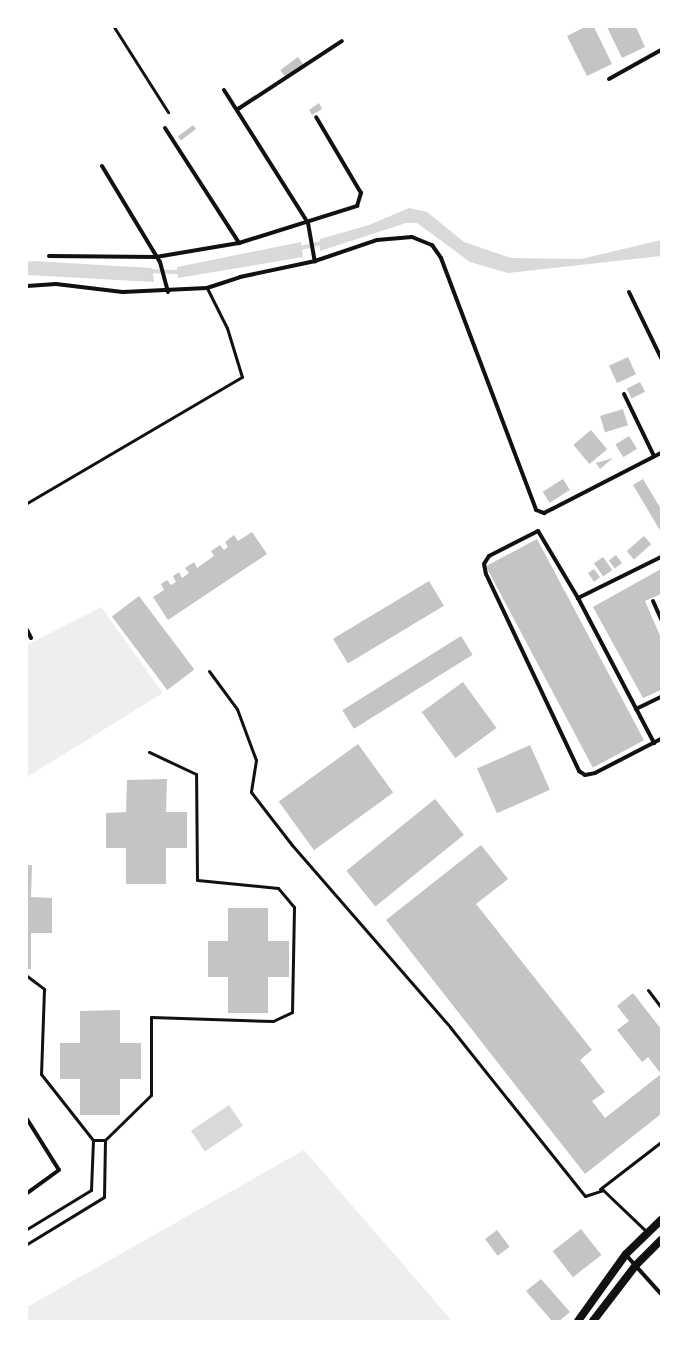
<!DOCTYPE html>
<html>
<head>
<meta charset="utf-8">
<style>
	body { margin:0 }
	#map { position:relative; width:688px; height:1348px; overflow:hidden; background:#fff; font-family:"Alegreya Sans",sans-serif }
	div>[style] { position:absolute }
	.green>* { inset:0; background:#eee }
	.water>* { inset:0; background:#d9d9d9; transform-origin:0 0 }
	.stream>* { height:4px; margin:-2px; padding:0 2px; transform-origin:2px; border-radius:2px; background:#d9d9d9 }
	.building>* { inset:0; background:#c4c4c4; transform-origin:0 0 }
	.service>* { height:3px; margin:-1.5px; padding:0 1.5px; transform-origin:1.5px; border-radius:1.5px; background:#111 }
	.minor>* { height:4px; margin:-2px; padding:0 2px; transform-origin:2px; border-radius:2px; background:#111 }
	.secondary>* { height:8px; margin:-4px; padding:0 4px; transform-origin:4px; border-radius:4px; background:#111 }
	span { translate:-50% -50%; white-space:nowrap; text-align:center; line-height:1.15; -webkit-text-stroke:3px #fff; paint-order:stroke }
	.frame { position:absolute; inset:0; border:28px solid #fff; pointer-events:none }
</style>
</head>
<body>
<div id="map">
	<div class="green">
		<div style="clip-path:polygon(101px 607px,163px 693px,27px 777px,27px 645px)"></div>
		<div style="clip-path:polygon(304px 1150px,452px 1321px,27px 1321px,27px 1307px)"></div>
	</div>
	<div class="water">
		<div style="clip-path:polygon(409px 208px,427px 212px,464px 242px,511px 258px,581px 259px,661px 240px,661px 256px,508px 273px,470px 262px,417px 223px,406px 223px,320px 251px,320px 239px,369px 225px)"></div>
		<div style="clip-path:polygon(301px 242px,303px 257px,178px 278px,177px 267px)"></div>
		<div style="clip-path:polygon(33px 261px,152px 268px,154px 282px,27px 275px,27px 262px)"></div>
		<div style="left:229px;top:1105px;width:25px;height:46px;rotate:56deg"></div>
	</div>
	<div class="stream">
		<div style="left:297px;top:249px;width:29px;rotate:-14deg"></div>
		<div style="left:147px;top:271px;width:36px;rotate:2deg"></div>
	</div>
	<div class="building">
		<div style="clip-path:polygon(585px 27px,594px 27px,612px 64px,587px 76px,567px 36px)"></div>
		<div style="clip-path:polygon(607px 27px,636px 27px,645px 47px,622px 58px)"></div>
		<div style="left:298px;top:57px;width:9px;height:22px;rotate:54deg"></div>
		<div style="clip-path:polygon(319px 103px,322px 109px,312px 115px,309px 110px)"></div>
		<div style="left:193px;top:125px;width:5px;height:19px;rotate:53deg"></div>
		<div style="left:628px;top:357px;width:19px;height:21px;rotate:65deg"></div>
		<div style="left:640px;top:382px;width:11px;height:15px;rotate:63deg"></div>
		<div style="left:623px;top:409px;width:17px;height:24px;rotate:73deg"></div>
		<div style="left:591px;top:430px;width:25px;height:23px;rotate:50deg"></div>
		<div style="left:629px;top:436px;width:15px;height:16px;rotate:58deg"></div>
		<div style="clip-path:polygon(613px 458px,600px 469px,596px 463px)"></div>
		<div style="left:563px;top:479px;width:13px;height:24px;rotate:58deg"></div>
		<div style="clip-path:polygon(643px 479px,661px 509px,661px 532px,633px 485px)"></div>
		<div style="clip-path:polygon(252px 532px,267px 554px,168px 620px,153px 597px,164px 590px,161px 584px,167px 580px,171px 585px,176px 582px,173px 576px,179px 572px,182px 578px,189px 573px,185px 568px,194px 562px,197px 568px,214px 556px,211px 551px,220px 545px,224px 550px,228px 547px,225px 542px,234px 535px,238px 541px)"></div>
		<div style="left:644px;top:536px;width:11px;height:23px;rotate:49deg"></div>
		<div style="left:537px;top:539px;width:228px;height:58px;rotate:62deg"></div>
		<div style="left:616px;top:555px;width:10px;height:9px;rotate:53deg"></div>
		<div style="left:603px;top:557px;width:16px;height:11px;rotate:55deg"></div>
		<div style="clip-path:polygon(594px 569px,600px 577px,594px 582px,588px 573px)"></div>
		<div style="clip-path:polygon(661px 569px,661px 594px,645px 601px,661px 638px,661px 690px,643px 698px,593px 607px)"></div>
		<div style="left:429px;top:581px;width:29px;height:112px;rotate:59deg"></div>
		<div style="left:139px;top:596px;width:92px;height:34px;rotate:53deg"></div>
		<div style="left:461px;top:636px;width:22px;height:140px;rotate:58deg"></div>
		<div style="left:463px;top:682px;width:57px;height:51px;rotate:54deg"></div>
		<div style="left:358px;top:744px;width:60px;height:98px;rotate:54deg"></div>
		<div style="left:530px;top:745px;width:49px;height:58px;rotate:66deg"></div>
		<div style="clip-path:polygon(167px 779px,166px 812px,187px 812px,187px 848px,166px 848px,166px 884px,126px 884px,126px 848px,106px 848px,106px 813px,126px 812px,127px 780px)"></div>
		<div style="left:435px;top:799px;width:46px;height:114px;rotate:51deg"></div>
		<div style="clip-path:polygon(481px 845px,508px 879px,476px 904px,592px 1050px,580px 1060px,605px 1092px,592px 1101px,605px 1118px,661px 1074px,648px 1057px,642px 1062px,617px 1030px,629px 1021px,617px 1006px,633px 993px,661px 1029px,661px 1114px,585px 1174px,386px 920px)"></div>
		<div style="clip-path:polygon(27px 865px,32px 865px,31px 897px,52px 898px,52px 933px,31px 933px,31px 969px,27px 969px)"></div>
		<div style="clip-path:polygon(228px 908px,268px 908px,268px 941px,289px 941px,289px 977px,268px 977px,268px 1013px,228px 1013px,228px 977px,208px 977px,208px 941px,228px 941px)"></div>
		<div style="clip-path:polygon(120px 1010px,120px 1043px,141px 1043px,141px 1079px,120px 1079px,120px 1115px,80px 1115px,80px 1079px,60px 1079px,60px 1043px,80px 1043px,80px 1011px)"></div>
		<div style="left:581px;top:1229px;width:33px;height:36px;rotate:52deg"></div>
		<div style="left:497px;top:1230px;width:21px;height:15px;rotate:53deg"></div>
		<div style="clip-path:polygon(541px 1279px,570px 1312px,559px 1321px,552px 1321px,526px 1291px)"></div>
	</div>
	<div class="service">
		<div style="left:114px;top:27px;width:101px;rotate:57.6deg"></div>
		<div style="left:27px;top:503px;width:249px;rotate:-30.4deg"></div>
		<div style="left:242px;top:377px;width:51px;rotate:-107deg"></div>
		<div style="left:227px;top:328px;width:45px;rotate:-116.6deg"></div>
		<div style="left:209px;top:671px;width:47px;rotate:53.6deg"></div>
		<div style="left:237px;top:709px;width:54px;rotate:69.6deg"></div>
		<div style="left:256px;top:760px;width:32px;rotate:99deg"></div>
		<div style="left:251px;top:792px;width:67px;rotate:52.3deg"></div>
		<div style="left:292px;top:845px;width:241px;rotate:49deg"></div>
		<div style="left:450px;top:1027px;width:216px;rotate:51.4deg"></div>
		<div style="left:585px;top:1196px;width:19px;rotate:-18deg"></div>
		<div style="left:603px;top:1190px;width:61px;rotate:43.7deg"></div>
		<div style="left:27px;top:976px;width:21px;rotate:37deg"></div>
		<div style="left:44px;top:989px;width:85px;rotate:92deg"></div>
		<div style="left:41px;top:1074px;width:84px;rotate:51.8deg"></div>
		<div style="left:93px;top:1140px;width:50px;rotate:92.3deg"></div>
		<div style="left:91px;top:1190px;width:75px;rotate:148.6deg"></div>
		<div style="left:648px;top:990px;width:21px;rotate:53deg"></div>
		<div style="left:93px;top:1140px;width:12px"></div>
		<div style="left:105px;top:1140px;width:64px;rotate:-44.4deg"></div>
		<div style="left:151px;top:1095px;width:78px;rotate:-90deg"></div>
		<div style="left:151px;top:1017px;width:122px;rotate:1.9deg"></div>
		<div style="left:273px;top:1021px;width:21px;rotate:-25deg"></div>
		<div style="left:292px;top:1012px;width:105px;rotate:-88.9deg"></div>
		<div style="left:294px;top:907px;width:25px;rotate:-130deg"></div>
		<div style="left:278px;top:888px;width:81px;rotate:-174.4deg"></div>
		<div style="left:197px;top:880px;width:106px;rotate:-90.5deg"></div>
		<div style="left:196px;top:774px;width:52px;rotate:-154.9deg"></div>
		<div style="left:600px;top:1189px;width:77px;rotate:-37.6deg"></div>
		<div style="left:27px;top:1244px;width:90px;rotate:-31.4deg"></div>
		<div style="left:104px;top:1197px;width:57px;rotate:-89deg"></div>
	</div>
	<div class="minor">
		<div style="left:609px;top:79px;width:60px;rotate:-29.1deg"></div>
		<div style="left:224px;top:90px;width:157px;rotate:57.7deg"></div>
		<div style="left:308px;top:223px;width:39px;rotate:80deg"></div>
		<div style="left:238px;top:109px;width:124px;rotate:-33.2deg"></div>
		<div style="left:165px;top:128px;width:137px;rotate:57.2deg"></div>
		<div style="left:102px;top:166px;width:112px;rotate:58.9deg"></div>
		<div style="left:160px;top:262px;width:31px;rotate:75deg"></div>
		<div style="left:49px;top:256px;width:107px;rotate:0.5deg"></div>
		<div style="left:156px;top:257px;width:84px;rotate:-9.6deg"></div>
		<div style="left:239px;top:243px;width:124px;rotate:-17.4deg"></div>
		<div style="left:357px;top:206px;width:14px;rotate:-73deg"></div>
		<div style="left:361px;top:193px;width:88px;rotate:-120.6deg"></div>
		<div style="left:27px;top:286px;width:29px;rotate:-4deg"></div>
		<div style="left:56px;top:284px;width:67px;rotate:6.8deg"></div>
		<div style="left:123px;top:292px;width:84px;rotate:-2.7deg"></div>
		<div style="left:207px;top:288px;width:35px;rotate:-18deg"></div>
		<div style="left:240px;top:277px;width:77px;rotate:-12deg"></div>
		<div style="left:315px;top:261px;width:65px;rotate:-18.7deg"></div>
		<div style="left:377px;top:240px;width:35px;rotate:-5deg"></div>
		<div style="left:412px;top:237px;width:22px;rotate:22deg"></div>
		<div style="left:432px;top:245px;width:16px;rotate:55deg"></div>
		<div style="left:441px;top:258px;width:269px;rotate:69.3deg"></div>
		<div style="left:536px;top:510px;width:9px;rotate:21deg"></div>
		<div style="left:544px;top:513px;width:9px;rotate:-27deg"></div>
		<div style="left:552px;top:509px;width:123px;rotate:-27.2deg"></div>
		<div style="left:629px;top:292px;width:73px;rotate:64.1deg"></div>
		<div style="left:624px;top:394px;width:69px;rotate:64.2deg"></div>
		<div style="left:661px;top:557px;width:93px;rotate:153.7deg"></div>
		<div style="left:578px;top:598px;width:78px;rotate:-120.8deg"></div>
		<div style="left:538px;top:531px;width:55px;rotate:153deg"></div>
		<div style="left:489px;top:556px;width:9px;rotate:122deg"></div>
		<div style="left:484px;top:564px;width:10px;rotate:79deg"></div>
		<div style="left:486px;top:574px;width:218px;rotate:64.7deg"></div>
		<div style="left:579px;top:771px;width:7px;rotate:34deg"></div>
		<div style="left:585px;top:775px;width:10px;rotate:-11deg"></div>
		<div style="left:595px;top:773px;width:74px;rotate:-27.3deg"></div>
		<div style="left:578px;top:598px;width:164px;rotate:62.3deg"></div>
		<div style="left:653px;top:601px;width:20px;rotate:66deg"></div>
		<div style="left:27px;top:630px;width:9px;rotate:63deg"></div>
		<div style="left:636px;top:709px;width:28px;rotate:-26deg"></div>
		<div style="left:27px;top:1119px;width:60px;rotate:57.9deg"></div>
		<div style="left:59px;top:1170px;width:39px;rotate:144deg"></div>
		<div style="left:626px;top:1255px;width:52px;rotate:48.1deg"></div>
	</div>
	<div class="secondary">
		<div style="left:578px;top:1321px;width:82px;rotate:-54.4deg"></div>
		<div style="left:626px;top:1254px;width:49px;rotate:-44.2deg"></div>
		<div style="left:593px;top:1321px;width:71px;rotate:-52.5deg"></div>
		<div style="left:636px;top:1265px;width:35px;rotate:-45deg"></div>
	</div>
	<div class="frame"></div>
</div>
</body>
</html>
